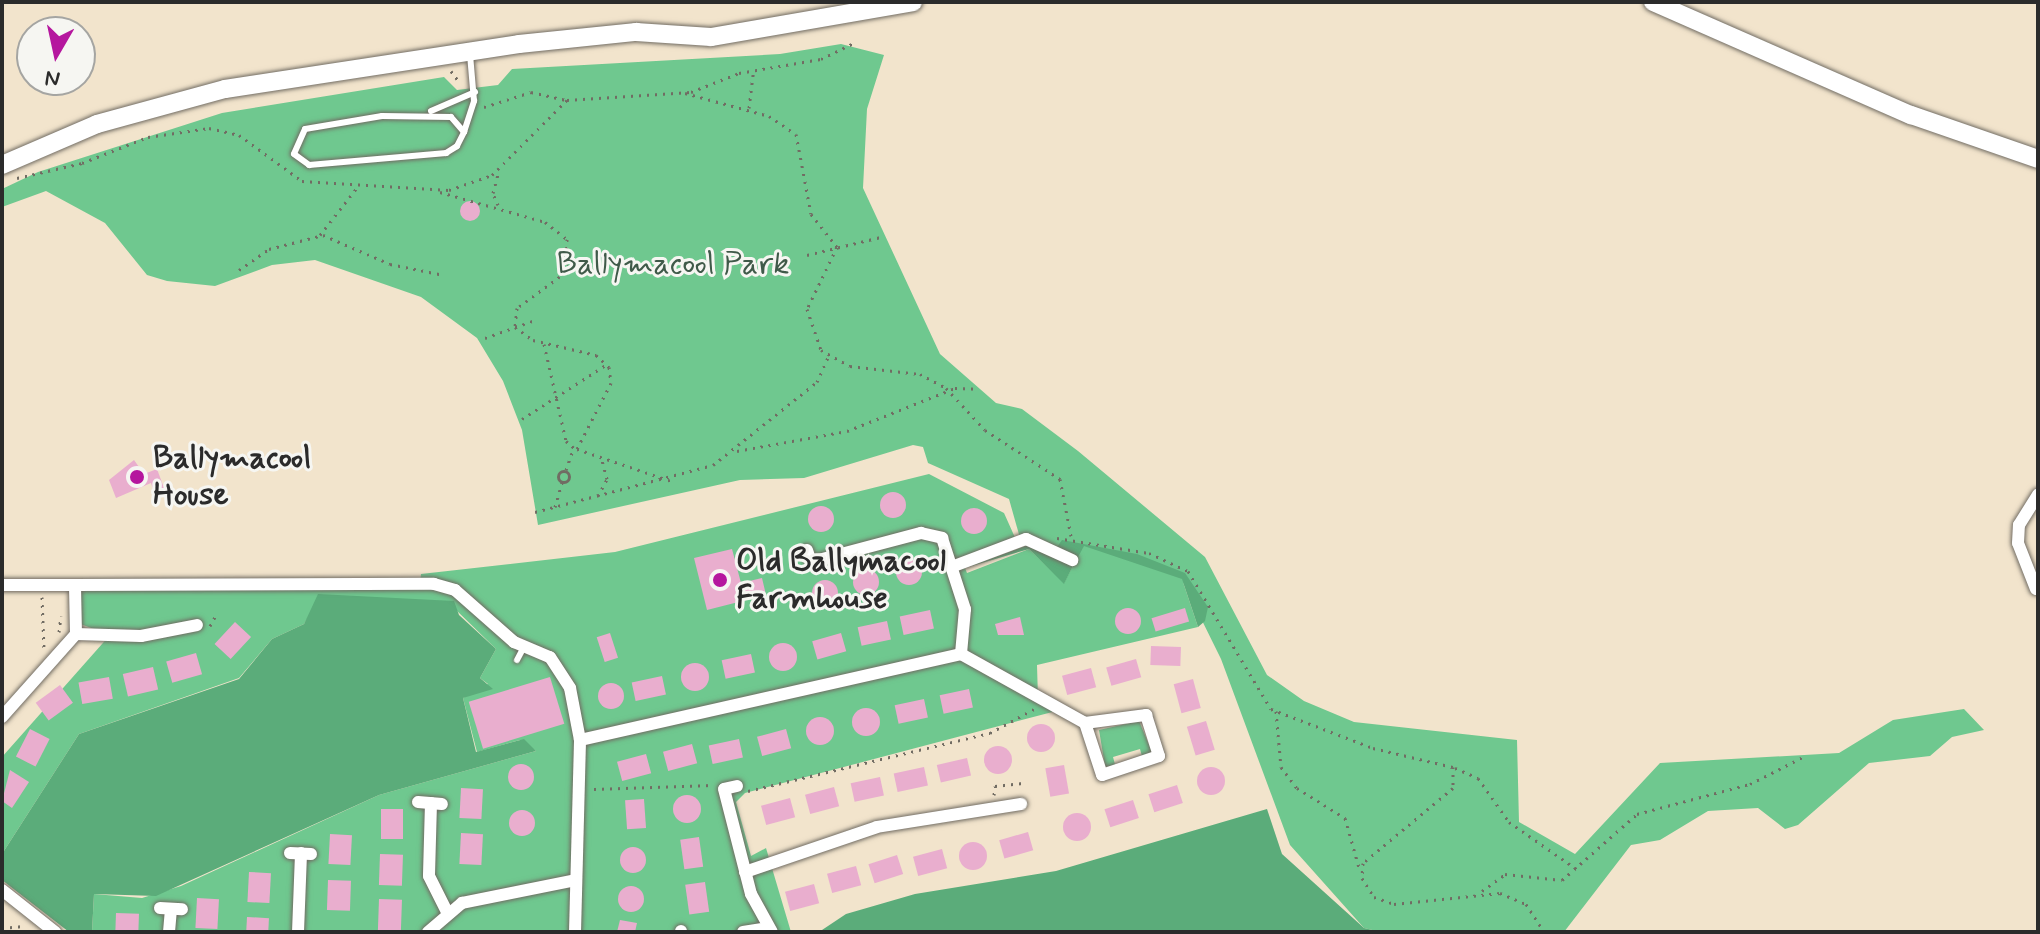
<!DOCTYPE html>
<html>
<head>
<meta charset="utf-8">
<style>
	body { margin:0 }
	#map { position:relative; width:2040px; height:934px; overflow:hidden; background:#f2e4cc; font-family:Mynerve,sans-serif }
	div>[style] { position:absolute }
	.green>* { inset:0; background:#6fc88f }
	.forest>* { inset:0; background:#5bac7a }
	.building>* { inset:0; background:#e9aece; transform-origin:0 0 }
	.round { border-radius:50% }
	.path>* { height:3px; margin-top:-1.5px; transform-origin:0; background:repeating-linear-gradient(90deg,#716c63 0 2px,transparent 0 8px) }
	.path>.ring { margin:-1.5px; padding:0; box-sizing:content-box; background:none; border:3px solid #716c63; border-radius:50% }
	.roads { filter:drop-shadow(0 0 2px #716c63) drop-shadow(0 0 2px #716c63) }
	.lane>* { height:6px; margin:-3px; padding:0 3px; transform-origin:3px; border-radius:3px; background:#fff }
	.street>* { height:12px; margin:-6px; padding:0 6px; transform-origin:6px; border-radius:6px; background:#fff }
	.secondary>* { height:18px; margin:-9px; padding:0 9px; transform-origin:9px; border-radius:9px; background:#fff }
	.dots>* { width:22px; height:22px; translate:-50% -50%; box-sizing:border-box; border:4px solid #f6f6f2; border-radius:50% }
	span { translate:-50% -50%; white-space:nowrap; text-align:center; line-height:1.15; -webkit-text-stroke:6px #f6f6f2; paint-order:stroke }
	.park-label { font-size:32px; color:#3f5a49 }
	.poi-label { font-size:32px; color:#2b2b2b; font-weight:700 }
	.left { translate:0 -50%; text-align:left }
	.frame { position:absolute; inset:0; border:4px solid #2b2b2b; pointer-events:none }
	.north { position:absolute; left:16px; top:16px; width:80px; height:80px; box-sizing:border-box; background:#f6f6f2; border:2px solid #a5a5a2; border-radius:50%; rotate:189deg; font-size:22px; font-weight:700; line-height:32px; text-align:center; color:#2b2b2b }
	.north::after { content:''; display:block; margin:auto; width:28px; height:36px; background:#b5179e; clip-path:polygon(50% 0,100% 100%,50% 72%,0 100%) }
</style>
</head>
<body>
<div id="map">
	<div class="green">
		<div style="clip-path:polygon(841px 44px,884px 55px,867px 109px,863px 188px,940px 354px,996px 403px,1022px 409px,1078px 451px,1205px 557px,1267px 675px,1304px 701px,1354px 722px,1517px 740px,1519px 822px,1575px 854px,1660px 763px,1839px 753px,1893px 720px,1964px 709px,1984px 730px,1952px 737px,1930px 756px,1869px 763px,1798px 825px,1785px 829px,1758px 808px,1708px 811px,1660px 840px,1631px 845px,1564px 932px,1381px 932px,1364px 928px,1290px 845px,1221px 659px,1183px 582px,1198px 627px,1037px 665px,1038px 699px,1060px 710px,745px 793px,736px 802px,751px 856px,766px 848px,791px 932px,92px 932px,94px 894px,142px 898px,181px 886px,379px 795px,536px 751px,520px 740px,477px 752px,463px 698px,488px 684px,480px 678px,496px 649px,452px 606px,316px 603px,304px 624px,272px 639px,239px 678px,79px 734px,2px 854px,2px 757px,110px 635px,75px 622px,75px 585px,420px 583px,421px 574px,615px 552px,929px 474px,1004px 513px,1017px 542px,963px 563px,967px 573px,1029px 549px,1064px 583px,1077px 558px,1020px 538px,1009px 499px,928px 463px,923px 447px,913px 445px,804px 478px,740px 480px,538px 525px,522px 430px,503px 381px,477px 338px,421px 297px,315px 260px,272px 265px,215px 286px,167px 281px,147px 275px,105px 223px,46px 191px,2px 207px,2px 189px,38px 172px,222px 113px,444px 77px,457px 90px,498px 85px,512px 69px,780px 54px)"></div>
		<div style="clip-path:polygon(1139px 721px,1152px 752px,1143px 760px,1140px 749px,1113px 757px,1116px 768px,1105px 766px,1099px 730px)"></div>
	</div>
	<div class="forest">
		<div style="clip-path:polygon(1062px 540px,1137px 554px,1185px 573px,1208px 607px,1205px 621px,1198px 627px,1182px 579px,1084px 546px,1077px 559px,1057px 547px)"></div>
		<div style="clip-path:polygon(1031px 544px,1073px 566px,1064px 584px,1029px 549px,965px 568px)"></div>
		<div style="clip-path:polygon(318px 594px,454px 601px,459px 615px,496px 649px,480px 678px,493px 689px,463px 698px,476px 752px,524px 739px,536px 751px,379px 795px,156px 896px,94px 894px,92px 932px,69px 932px,2px 880px,2px 854px,79px 734px,239px 679px,272px 639px,304px 624px)"></div>
		<div style="clip-path:polygon(1267px 809px,1282px 854px,1364px 928px,1381px 932px,819px 932px,846px 914px,915px 894px,1056px 871px)"></div>
	</div>
	<div class="building">
		<div class="round" style="left:460px;top:201px;width:20px;height:20px"></div>
		<div style="clip-path:polygon(134px 460px,144px 474px,157px 469px,164px 488px,154px 492px,151px 483px,116px 498px,109px 480px)"></div>
		<div class="round" style="left:880px;top:492px;width:26px;height:26px"></div>
		<div class="round" style="left:808px;top:506px;width:26px;height:26px"></div>
		<div class="round" style="left:961px;top:508px;width:26px;height:26px"></div>
		<div style="clip-path:polygon(732px 549px,741px 583px,762px 578px,766px 595px,707px 610px,694px 558px)"></div>
		<div class="round" style="left:896px;top:559px;width:26px;height:26px"></div>
		<div class="round" style="left:853px;top:569px;width:26px;height:26px"></div>
		<div class="round" style="left:812px;top:580px;width:26px;height:26px"></div>
		<div style="left:1185px;top:608px;width:14px;height:35px;rotate:73deg"></div>
		<div class="round" style="left:1115px;top:608px;width:26px;height:26px"></div>
		<div style="left:930px;top:610px;width:19px;height:31px;rotate:78deg"></div>
		<div style="clip-path:polygon(1020px 617px,1024px 635px,998px 635px,995px 624px)"></div>
		<div style="left:887px;top:621px;width:19px;height:30px;rotate:78deg"></div>
		<div style="left:235px;top:622px;width:22px;height:30px;rotate:43deg"></div>
		<div style="left:610px;top:633px;width:26px;height:14px;rotate:72deg"></div>
		<div style="left:841px;top:633px;width:19px;height:30px;rotate:74deg"></div>
		<div class="round" style="left:769px;top:643px;width:28px;height:28px"></div>
		<div style="left:1151px;top:646px;width:30px;height:19px;rotate:2deg"></div>
		<div style="left:196px;top:653px;width:22px;height:31px;rotate:74deg"></div>
		<div style="left:751px;top:654px;width:19px;height:30px;rotate:78deg"></div>
		<div style="left:1136px;top:659px;width:19px;height:31px;rotate:74deg"></div>
		<div class="round" style="left:681px;top:663px;width:28px;height:28px"></div>
		<div style="left:153px;top:667px;width:23px;height:31px;rotate:77deg"></div>
		<div style="left:1091px;top:668px;width:20px;height:30px;rotate:75deg"></div>
		<div style="left:662px;top:676px;width:19px;height:31px;rotate:78deg"></div>
		<div style="left:109px;top:677px;width:22px;height:31px;rotate:80deg"></div>
		<div style="left:550px;top:677px;width:49px;height:85px;rotate:73deg"></div>
		<div style="left:1193px;top:679px;width:30px;height:20px;rotate:75deg"></div>
		<div class="round" style="left:598px;top:683px;width:26px;height:26px"></div>
		<div style="left:60px;top:685px;width:22px;height:30px;rotate:54deg"></div>
		<div style="left:969px;top:689px;width:19px;height:30px;rotate:78deg"></div>
		<div style="left:924px;top:699px;width:19px;height:30px;rotate:78deg"></div>
		<div class="round" style="left:852px;top:708px;width:28px;height:28px"></div>
		<div class="round" style="left:806px;top:717px;width:28px;height:28px"></div>
		<div style="left:1206px;top:721px;width:30px;height:20px;rotate:73deg"></div>
		<div class="round" style="left:1027px;top:724px;width:28px;height:28px"></div>
		<div style="left:30px;top:729px;width:22px;height:31px;rotate:27deg"></div>
		<div style="left:786px;top:729px;width:20px;height:30px;rotate:75deg"></div>
		<div style="left:739px;top:739px;width:19px;height:31px;rotate:78deg"></div>
		<div style="left:692px;top:744px;width:20px;height:30px;rotate:75deg"></div>
		<div class="round" style="left:984px;top:746px;width:28px;height:28px"></div>
		<div style="left:646px;top:754px;width:20px;height:30px;rotate:75deg"></div>
		<div style="left:967px;top:758px;width:18px;height:31px;rotate:77deg"></div>
		<div class="round" style="left:508px;top:764px;width:26px;height:26px"></div>
		<div style="left:1064px;top:765px;width:29px;height:19px;rotate:80deg"></div>
		<div style="left:924px;top:767px;width:19px;height:31px;rotate:78deg"></div>
		<div class="round" style="left:1197px;top:767px;width:28px;height:28px"></div>
		<div style="clip-path:polygon(10px 770px,29px 782px,12px 808px,2px 801px)"></div>
		<div style="left:880px;top:777px;width:19px;height:30px;rotate:78deg"></div>
		<div style="left:1177px;top:785px;width:19px;height:30px;rotate:72deg"></div>
		<div style="left:834px;top:787px;width:20px;height:30px;rotate:75deg"></div>
		<div style="left:461px;top:788px;width:22px;height:30px;rotate:3deg"></div>
		<div class="round" style="left:673px;top:795px;width:28px;height:28px"></div>
		<div style="left:790px;top:798px;width:20px;height:30px;rotate:75deg"></div>
		<div style="left:644px;top:799px;width:29px;height:19px;rotate:86deg"></div>
		<div style="left:1133px;top:800px;width:19px;height:30px;rotate:72deg"></div>
		<div style="left:381px;top:809px;width:22px;height:30px"></div>
		<div class="round" style="left:509px;top:810px;width:26px;height:26px"></div>
		<div class="round" style="left:1063px;top:813px;width:28px;height:28px"></div>
		<div style="left:1028px;top:832px;width:19px;height:30px;rotate:74deg"></div>
		<div style="left:461px;top:833px;width:22px;height:31px;rotate:3deg"></div>
		<div style="left:330px;top:834px;width:22px;height:30px;rotate:3deg"></div>
		<div style="left:699px;top:837px;width:30px;height:19px;rotate:82deg"></div>
		<div class="round" style="left:959px;top:842px;width:28px;height:28px"></div>
		<div class="round" style="left:620px;top:847px;width:26px;height:26px"></div>
		<div style="left:942px;top:849px;width:20px;height:30px;rotate:75deg"></div>
		<div style="left:380px;top:854px;width:23px;height:31px;rotate:2deg"></div>
		<div style="left:897px;top:855px;width:20px;height:30px;rotate:72deg"></div>
		<div style="left:856px;top:866px;width:20px;height:30px;rotate:75deg"></div>
		<div style="left:249px;top:872px;width:22px;height:30px;rotate:3deg"></div>
		<div style="left:328px;top:880px;width:23px;height:30px;rotate:2deg"></div>
		<div style="left:705px;top:882px;width:30px;height:20px;rotate:82deg"></div>
		<div style="left:814px;top:884px;width:20px;height:30px;rotate:75deg"></div>
		<div class="round" style="left:618px;top:886px;width:26px;height:26px"></div>
		<div style="left:197px;top:898px;width:22px;height:30px;rotate:3deg"></div>
		<div style="left:379px;top:899px;width:23px;height:31px;rotate:2deg"></div>
		<div style="left:116px;top:913px;width:23px;height:19px;rotate:2deg"></div>
		<div style="left:247px;top:917px;width:22px;height:15px;rotate:3deg"></div>
		<div style="clip-path:polygon(620px 920px,637px 923px,635px 932px,617px 932px)"></div>
	</div>
	<div class="path">
		<div style="left:451px;top:71px;width:15px;rotate:53deg"></div>
		<div style="left:685px;top:93px;width:87px;rotate:15.3deg"></div>
		<div style="left:769px;top:116px;width:32px;rotate:34deg"></div>
		<div style="left:796px;top:134px;width:81px;rotate:79.4deg"></div>
		<div style="left:811px;top:214px;width:42px;rotate:51.8deg"></div>
		<div style="left:837px;top:247px;width:69px;rotate:115.8deg"></div>
		<div style="left:807px;top:309px;width:43px;rotate:71.1deg"></div>
		<div style="left:821px;top:350px;width:33px;rotate:29deg"></div>
		<div style="left:850px;top:366px;width:70px;rotate:6.5deg"></div>
		<div style="left:920px;top:374px;width:30px;rotate:28deg"></div>
		<div style="left:946px;top:388px;width:57px;rotate:47.1deg"></div>
		<div style="left:985px;top:430px;width:90px;rotate:33.2deg"></div>
		<div style="left:1060px;top:479px;width:58px;rotate:79.1deg"></div>
		<div style="left:484px;top:107px;width:49px;rotate:-17.7deg"></div>
		<div style="left:531px;top:92px;width:37px;rotate:13deg"></div>
		<div style="left:749px;top:108px;width:35px;rotate:-83deg"></div>
		<div style="left:17px;top:178px;width:67px;rotate:-13deg"></div>
		<div style="left:82px;top:163px;width:71px;rotate:-21.5deg"></div>
		<div style="left:148px;top:137px;width:62px;rotate:-8.4deg"></div>
		<div style="left:209px;top:128px;width:31px;rotate:13deg"></div>
		<div style="left:239px;top:135px;width:78px;rotate:36.1deg"></div>
		<div style="left:302px;top:181px;width:147px;rotate:3.5deg"></div>
		<div style="left:449px;top:190px;width:46px;rotate:-19.2deg"></div>
		<div style="left:492px;top:175px;width:106px;rotate:-45deg"></div>
		<div style="left:567px;top:100px;width:124px;rotate:-3.7deg"></div>
		<div style="left:691px;top:92px;width:52px;rotate:-21.6deg"></div>
		<div style="left:739px;top:73px;width:83px;rotate:-9.7deg"></div>
		<div style="left:821px;top:59px;width:39px;rotate:-26deg"></div>
		<div style="left:440px;top:192px;width:109px;rotate:15.9deg"></div>
		<div style="left:545px;top:222px;width:28px;rotate:38deg"></div>
		<div style="left:567px;top:239px;width:33px;rotate:92deg"></div>
		<div style="left:566px;top:272px;width:61px;rotate:143.7deg"></div>
		<div style="left:517px;top:308px;width:19px;rotate:96deg"></div>
		<div style="left:515px;top:327px;width:22px;rotate:36deg"></div>
		<div style="left:533px;top:340px;width:65px;rotate:13.4deg"></div>
		<div style="left:596px;top:355px;width:18px;rotate:43deg"></div>
		<div style="left:609px;top:367px;width:16px;rotate:83deg"></div>
		<div style="left:611px;top:383px;width:74px;rotate:117.3deg"></div>
		<div style="left:577px;top:449px;width:99px;rotate:18.8deg"></div>
		<div style="left:498px;top:205px;width:13px;rotate:-113deg"></div>
		<div style="left:493px;top:193px;width:23px;rotate:-75deg"></div>
		<div style="left:320px;top:235px;width:63px;rotate:-52deg"></div>
		<div style="left:807px;top:255px;width:76px;rotate:-13.7deg"></div>
		<div style="left:239px;top:270px;width:37px;rotate:-35deg"></div>
		<div style="left:269px;top:249px;width:56px;rotate:-14.5deg"></div>
		<div style="left:323px;top:235px;width:73px;rotate:23.4deg"></div>
		<div style="left:390px;top:264px;width:55px;rotate:11.5deg"></div>
		<div style="left:485px;top:338px;width:53px;rotate:-19.8deg"></div>
		<div style="left:544px;top:344px;width:99px;rotate:77.2deg"></div>
		<div style="left:566px;top:441px;width:11px;rotate:41deg"></div>
		<div style="left:522px;top:419px;width:101px;rotate:-32.9deg"></div>
		<div style="left:737px;top:451px;width:112px;rotate:-10.3deg"></div>
		<div style="left:847px;top:431px;width:116px;rotate:-21.7deg"></div>
		<div style="left:955px;top:388px;width:23px;rotate:2deg"></div>
		<div style="left:566px;top:470px;width:24px;rotate:-71deg"></div>
		<div class="ring" style="left:558.5px;top:471.5px;width:8px;height:8px"></div>
		<div style="left:598px;top:496px;width:19px;rotate:-62deg"></div>
		<div style="left:607px;top:479px;width:20px;rotate:-105deg"></div>
		<div style="left:555px;top:507px;width:26px;rotate:-74deg"></div>
		<div style="left:535px;top:512px;width:184px;rotate:-14.8deg"></div>
		<div style="left:713px;top:465px;width:133px;rotate:-38.6deg"></div>
		<div style="left:817px;top:382px;width:27px;rotate:-66deg"></div>
		<div style="left:1057px;top:538px;width:93px;rotate:9.3deg"></div>
		<div style="left:1149px;top:553px;width:43px;rotate:24.8deg"></div>
		<div style="left:1188px;top:571px;width:161px;rotate:59deg"></div>
		<div style="left:1271px;top:709px;width:109px;rotate:20.9deg"></div>
		<div style="left:1373px;top:748px;width:82px;rotate:13.4deg"></div>
		<div style="left:1453px;top:767px;width:21px;rotate:90deg"></div>
		<div style="left:1453px;top:788px;width:117px;rotate:140.2deg"></div>
		<div style="left:1363px;top:863px;width:15px;rotate:94deg"></div>
		<div style="left:1362px;top:878px;width:22px;rotate:58deg"></div>
		<div style="left:1374px;top:897px;width:21px;rotate:19deg"></div>
		<div style="left:1394px;top:904px;width:107px;rotate:-5.9deg"></div>
		<div style="left:1500px;top:893px;width:28px;rotate:23deg"></div>
		<div style="left:1526px;top:904px;width:33px;rotate:57deg"></div>
		<div style="left:42px;top:597px;width:52px;rotate:87.8deg"></div>
		<div style="left:210px;top:626px;width:13px;rotate:-61deg"></div>
		<div style="left:59px;top:632px;width:16px;rotate:-83deg"></div>
		<div style="left:1276px;top:711px;width:56px;rotate:84.9deg"></div>
		<div style="left:1281px;top:767px;width:26px;rotate:53deg"></div>
		<div style="left:1297px;top:788px;width:57px;rotate:32deg"></div>
		<div style="left:1345px;top:818px;width:55px;rotate:74.2deg"></div>
		<div style="left:1455px;top:768px;width:25px;rotate:23deg"></div>
		<div style="left:1478px;top:778px;width:54px;rotate:54.8deg"></div>
		<div style="left:1509px;top:822px;width:84px;rotate:34.8deg"></div>
		<div style="left:594px;top:789px;width:119px;rotate:-1.9deg"></div>
		<div style="left:748px;top:791px;width:249px;rotate:-13.5deg"></div>
		<div style="left:990px;top:733px;width:50px;rotate:-28.6deg"></div>
		<div style="left:994px;top:795px;width:9px;rotate:-84deg"></div>
		<div style="left:995px;top:786px;width:28px;rotate:-6deg"></div>
		<div style="left:1482px;top:891px;width:29px;rotate:-36deg"></div>
		<div style="left:1505px;top:874px;width:57px;rotate:6deg"></div>
		<div style="left:1562px;top:880px;width:100px;rotate:-41.3deg"></div>
		<div style="left:1637px;top:814px;width:117px;rotate:-14.9deg"></div>
		<div style="left:1750px;top:784px;width:59px;rotate:-27deg"></div>
		<div style="left:2px;top:928px;width:22px;rotate:-5deg"></div>
	</div>
	<div class="roads">
		<div class="lane">
			<div style="left:431px;top:111px;width:48px;rotate:-23.4deg"></div>
			<div style="left:464px;top:132px;width:20px;rotate:-131deg"></div>
			<div style="left:451px;top:117px;width:69px;rotate:-179.2deg"></div>
			<div style="left:382px;top:116px;width:78px;rotate:170.4deg"></div>
			<div style="left:305px;top:129px;width:27px;rotate:114deg"></div>
			<div style="left:294px;top:154px;width:19px;rotate:36deg"></div>
			<div style="left:309px;top:165px;width:138px;rotate:-5deg"></div>
			<div style="left:446px;top:153px;width:13px;rotate:-32deg"></div>
			<div style="left:457px;top:146px;width:16px;rotate:-63deg"></div>
			<div style="left:464px;top:132px;width:33px;rotate:-72deg"></div>
			<div style="left:474px;top:101px;width:47px;rotate:-94.9deg"></div>
			<div style="left:517px;top:660px;width:15px;rotate:-62deg"></div>
		</div>
		<div class="street">
			<div style="left:807px;top:550px;width:13px;rotate:72deg"></div>
			<div style="left:811px;top:562px;width:114px;rotate:-14.8deg"></div>
			<div style="left:921px;top:533px;width:22px;rotate:13deg"></div>
			<div style="left:942px;top:538px;width:75px;rotate:72.1deg"></div>
			<div style="left:965px;top:609px;width:45px;rotate:95.1deg"></div>
			<div style="left:961px;top:654px;width:142px;rotate:29.1deg"></div>
			<div style="left:1085px;top:723px;width:62px;rotate:-7.5deg"></div>
			<div style="left:1146px;top:715px;width:43px;rotate:72.4deg"></div>
			<div style="left:1159px;top:756px;width:60px;rotate:161.6deg"></div>
			<div style="left:1102px;top:775px;width:55px;rotate:-108.1deg"></div>
			<div style="left:954px;top:566px;width:77px;rotate:-20.6deg"></div>
			<div style="left:1026px;top:539px;width:51px;rotate:24.5deg"></div>
			<div style="left:2px;top:585px;width:73px"></div>
			<div style="left:2036px;top:589px;width:49px;rotate:-111.4deg"></div>
			<div style="left:2018px;top:543px;width:18px;rotate:-87deg"></div>
			<div style="left:2019px;top:525px;width:36px;rotate:-58deg"></div>
			<div style="left:76px;top:634px;width:65px;rotate:1.8deg"></div>
			<div style="left:141px;top:636px;width:57px;rotate:-11.1deg"></div>
			<div style="left:2px;top:717px;width:111px;rotate:-48.3deg"></div>
			<div style="left:76px;top:634px;width:49px;rotate:-91.2deg"></div>
			<div style="left:75px;top:585px;width:359px;rotate:-0.2deg"></div>
			<div style="left:434px;top:584px;width:22px;rotate:16deg"></div>
			<div style="left:455px;top:590px;width:79px;rotate:41.4deg"></div>
			<div style="left:514px;top:642px;width:39px;rotate:23deg"></div>
			<div style="left:550px;top:657px;width:37px;rotate:57deg"></div>
			<div style="left:570px;top:688px;width:53px;rotate:79.1deg"></div>
			<div style="left:737px;top:786px;width:13px;rotate:167deg"></div>
			<div style="left:724px;top:789px;width:108px;rotate:75.6deg"></div>
			<div style="left:751px;top:894px;width:43px;rotate:61.1deg"></div>
			<div style="left:418px;top:802px;width:24px;rotate:5deg"></div>
			<div style="left:431px;top:803px;width:73px;rotate:91.6deg"></div>
			<div style="left:429px;top:876px;width:40px;rotate:63.4deg"></div>
			<div style="left:290px;top:853px;width:21px;rotate:3deg"></div>
			<div style="left:745px;top:872px;width:139px;rotate:-18.8deg"></div>
			<div style="left:877px;top:827px;width:146px;rotate:-9.1deg"></div>
			<div style="left:2px;top:890px;width:68px;rotate:38.4deg"></div>
			<div style="left:160px;top:908px;width:22px;rotate:3deg"></div>
			<div style="left:681px;top:931px;width:1px;rotate:90deg"></div>
			<div style="left:169px;top:932px;width:23px;rotate:-85deg"></div>
			<div style="left:298px;top:932px;width:79px;rotate:-87.8deg"></div>
			<div style="left:428px;top:932px;width:45px;rotate:-40.5deg"></div>
			<div style="left:462px;top:903px;width:116px;rotate:-11.4deg"></div>
			<div style="left:575px;top:932px;width:192px;rotate:-88.5deg"></div>
			<div style="left:580px;top:740px;width:391px;rotate:-12.7deg"></div>
			<div style="left:743px;top:932px;width:26px;rotate:-9deg"></div>
		</div>
		<div class="secondary">
			<div style="left:1653px;top:2px;width:282px;rotate:23.7deg"></div>
			<div style="left:1911px;top:115px;width:134px;rotate:19.1deg"></div>
			<div style="left:2px;top:165px;width:103px;rotate:-23.3deg"></div>
			<div style="left:97px;top:124px;width:133px;rotate:-15.3deg"></div>
			<div style="left:225px;top:89px;width:297px;rotate:-8.7deg"></div>
			<div style="left:519px;top:44px;width:118px;rotate:-5.9deg"></div>
			<div style="left:636px;top:32px;width:75px;rotate:3.8deg"></div>
			<div style="left:711px;top:37px;width:205px;rotate:-9.8deg"></div>
		</div>
	</div>
	<div class="dots">
		<div style="left:137px;top:477px;background:#b5179e"></div>
		<div style="left:720px;top:580px;background:#b5179e"></div>
	</div>
	<div class="park-label">
		<span style="left:673px;top:264px">Ballymacool Park</span>
	</div>
	<div class="poi-label">
		<span class="left" style="left:153px;top:477px">Ballymacool<br>House</span>
		<span class="left" style="left:736px;top:580px">Old Ballymacool<br>Farmhouse</span>
	</div>
	<div class="frame"></div>
	<div class="north">N</div>
</div>
</body>
</html>
